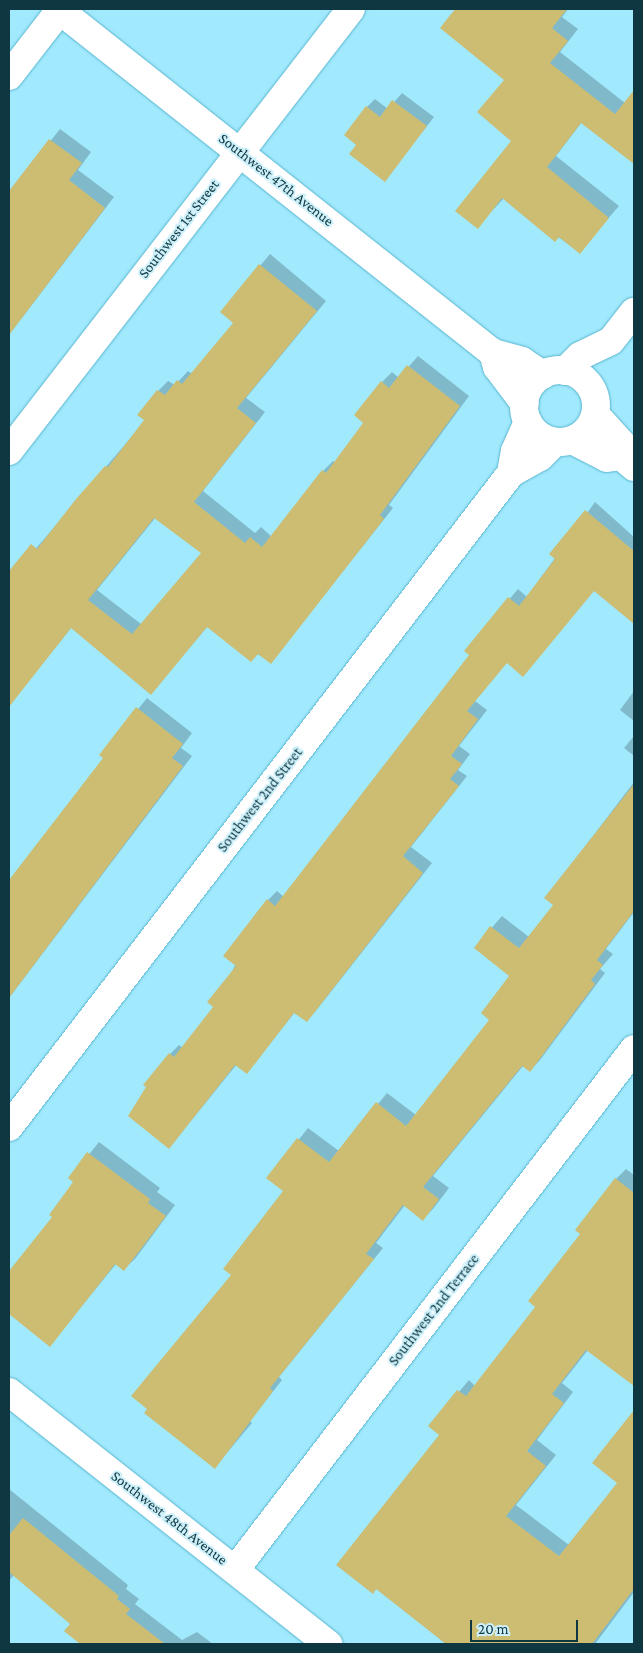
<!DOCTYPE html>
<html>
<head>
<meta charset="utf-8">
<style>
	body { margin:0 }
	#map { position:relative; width:643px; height:1653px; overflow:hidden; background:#a1e9fd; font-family:"Crimson Pro",serif }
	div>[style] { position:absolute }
	.shadow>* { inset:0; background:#0003 }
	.building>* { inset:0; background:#cdbd73 }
	.roads { filter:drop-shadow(0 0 1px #57b5ce) drop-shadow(0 0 1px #57b5ce) }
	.minor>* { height:28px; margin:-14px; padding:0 14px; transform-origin:14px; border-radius:14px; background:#fff }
	.minor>.ring { margin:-14px; padding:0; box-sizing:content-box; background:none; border:28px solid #fff; border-radius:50% }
	span { translate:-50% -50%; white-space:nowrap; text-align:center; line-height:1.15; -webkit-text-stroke:4px #cdf0fa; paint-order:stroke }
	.street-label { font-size:15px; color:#0e3741 }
	.frame { position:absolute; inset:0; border:10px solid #0e3741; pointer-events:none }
	.scale { position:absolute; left:470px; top:1620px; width:108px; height:22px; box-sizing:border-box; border:2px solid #0e3741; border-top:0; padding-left:6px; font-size:15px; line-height:18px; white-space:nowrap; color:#0e3741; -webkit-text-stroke:4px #cdf0fa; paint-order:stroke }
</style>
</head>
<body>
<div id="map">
	<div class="shadow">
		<div style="clip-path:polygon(457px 9px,568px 9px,562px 17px,578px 29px,560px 52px,625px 103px,634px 92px,634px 163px,582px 122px,556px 156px,619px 206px,579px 252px,504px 198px,477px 227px,513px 141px,506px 80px,442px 28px)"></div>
		<div style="clip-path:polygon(402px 93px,434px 117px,385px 180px,358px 144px,367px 107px,375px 99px,388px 109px)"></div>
		<div style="clip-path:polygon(60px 129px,91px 152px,78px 170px,114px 197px,9px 335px,9px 204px,13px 197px,9px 193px)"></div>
		<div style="clip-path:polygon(evenodd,270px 254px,326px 301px,246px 398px,265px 412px,203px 491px,255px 533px,261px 527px,272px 537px,323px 471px,333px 461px,336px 463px,365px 422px,382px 382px,392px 372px,399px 378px,418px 356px,469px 396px,389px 505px,393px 508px,271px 662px,208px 626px,151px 693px,72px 627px,21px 690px,14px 684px,9px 690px,9px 580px,146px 420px,158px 391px,168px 381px,175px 385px,188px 371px,192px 374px,235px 323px,221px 312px,270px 254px,156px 517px,203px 553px,141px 624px,97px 590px,156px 517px)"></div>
		<div style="clip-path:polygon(595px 502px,634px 537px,634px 613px,629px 618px,595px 590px,507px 662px,475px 701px,487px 710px,459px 746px,470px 754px,458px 770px,467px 776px,411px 847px,432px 863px,315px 1012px,306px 1021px,295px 1012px,255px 1063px,237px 1064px,169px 1148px,170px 1054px,179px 1045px,183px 1048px,214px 1007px,268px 900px,277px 891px,284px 897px,471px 655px,466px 650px,518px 589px,527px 597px)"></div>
		<div style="clip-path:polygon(634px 691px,634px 721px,620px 710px)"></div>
		<div style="clip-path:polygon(147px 698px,192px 733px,181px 748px,192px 756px,9px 998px,9px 881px,105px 757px,101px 755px)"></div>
		<div style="clip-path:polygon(634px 736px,634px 756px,624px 748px)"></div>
		<div style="clip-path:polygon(634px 782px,634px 912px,606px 949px,613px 954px,600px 969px,605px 973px,540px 1060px,530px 1071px,523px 1066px,433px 1176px,449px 1188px,433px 1209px,423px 1219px,405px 1205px,376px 1243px,383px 1248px,279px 1377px,282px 1380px,250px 1421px,252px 1423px,215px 1467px,232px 1275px,285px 1191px,268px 1178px,308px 1128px,339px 1151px,387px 1093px,416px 1115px,491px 1020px,511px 975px,475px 947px,502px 916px,529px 937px,555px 905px,546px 898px)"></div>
		<div style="clip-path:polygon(99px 1142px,160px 1188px,157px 1192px,175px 1205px,135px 1259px,124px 1269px,116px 1264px,50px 1345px,9px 1313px,9px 1272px,53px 1217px,75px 1182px,70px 1178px)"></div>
		<div style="clip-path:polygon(626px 1169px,634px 1175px,634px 1385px,588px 1350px,562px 1383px,573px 1392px,537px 1440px,556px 1455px,516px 1505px,569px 1545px,634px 1466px,634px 1592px,595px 1644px,446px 1644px,377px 1588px,373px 1593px,441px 1434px,430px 1426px,469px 1380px,475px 1386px,537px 1307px,616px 1179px)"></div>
		<div style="clip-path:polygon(9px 1489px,128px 1585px,126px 1589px,139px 1599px,135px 1604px,182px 1640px,197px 1632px,213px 1644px,82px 1644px,66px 1631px,72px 1624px,14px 1575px,9px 1581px)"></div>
	</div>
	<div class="building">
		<div style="clip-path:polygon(455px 9px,567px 9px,552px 28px,568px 41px,550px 63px,615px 114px,634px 90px,634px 164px,581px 123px,547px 167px,609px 218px,580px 254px,559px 237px,555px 242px,502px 198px,478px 229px,455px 211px,511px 141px,477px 112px,504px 80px,440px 28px)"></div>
		<div style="clip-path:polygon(392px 100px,427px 126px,385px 182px,349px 154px,356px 145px,344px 135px,366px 106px,380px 117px)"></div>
		<div style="clip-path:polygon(49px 139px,82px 163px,69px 180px,105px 208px,9px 335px,9px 191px)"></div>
		<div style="clip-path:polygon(evenodd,259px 264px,317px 311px,237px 408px,256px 423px,194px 502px,245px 543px,250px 537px,262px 547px,322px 470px,326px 473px,363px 423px,354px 415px,381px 381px,389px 388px,407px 365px,460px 406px,380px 515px,384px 519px,271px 664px,258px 654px,251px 662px,207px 627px,151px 695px,71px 628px,9px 707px,9px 571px,31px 544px,37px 549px,76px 499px,105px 466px,108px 467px,144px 420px,137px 415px,157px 390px,165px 395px,177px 380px,182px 384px,233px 323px,220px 312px,259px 264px,154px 518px,201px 553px,132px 634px,88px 600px,154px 518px)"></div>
		<div style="clip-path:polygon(585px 510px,634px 551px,634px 624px,594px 591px,523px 677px,507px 663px,467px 711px,478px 719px,451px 756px,462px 764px,450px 779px,459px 786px,403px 856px,423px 873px,307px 1022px,294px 1013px,247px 1074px,235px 1065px,169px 1149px,128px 1116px,146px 1087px,143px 1085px,169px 1053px,174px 1057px,213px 1007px,207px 1002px,236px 966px,223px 956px,267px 899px,275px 906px,469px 655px,464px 651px,508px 597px,519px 606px,555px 559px,549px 554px)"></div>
		<div style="clip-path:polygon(136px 707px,183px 744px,172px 758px,183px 766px,9px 998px,9px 880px,103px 758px,99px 755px)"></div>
		<div style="clip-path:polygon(634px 784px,634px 911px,597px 960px,603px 965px,591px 980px,595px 984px,530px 1072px,522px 1066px,423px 1187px,439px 1199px,423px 1221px,403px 1205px,366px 1254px,374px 1259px,270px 1388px,273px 1391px,215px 1469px,144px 1413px,147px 1409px,131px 1396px,231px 1275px,223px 1269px,283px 1191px,266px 1178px,297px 1138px,329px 1162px,376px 1102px,406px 1126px,489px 1020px,481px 1013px,509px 976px,474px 948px,490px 926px,519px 948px,553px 905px,544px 898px)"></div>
		<div style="clip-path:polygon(87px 1152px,150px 1199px,148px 1203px,166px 1216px,124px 1271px,115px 1264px,50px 1347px,9px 1314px,9px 1271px,52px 1217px,49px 1215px,73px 1182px,68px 1178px)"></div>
		<div style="clip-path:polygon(615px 1178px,634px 1193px,634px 1386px,586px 1350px,552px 1394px,564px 1403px,527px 1451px,546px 1466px,506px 1516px,559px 1556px,617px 1483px,592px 1463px,634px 1410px,634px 1589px,592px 1644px,446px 1644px,376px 1589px,373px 1594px,336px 1565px,439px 1435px,428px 1426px,457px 1390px,466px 1396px,535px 1307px,528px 1301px,580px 1234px,575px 1230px)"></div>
		<div style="clip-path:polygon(23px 1518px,119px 1596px,117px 1599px,130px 1609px,126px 1614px,165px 1644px,80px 1644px,64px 1631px,70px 1624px,9px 1572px,9px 1535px)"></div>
	</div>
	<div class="roads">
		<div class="minor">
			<div style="left:58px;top:9px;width:555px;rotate:38.34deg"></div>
			<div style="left:493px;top:353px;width:30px;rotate:15deg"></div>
			<div style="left:522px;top:361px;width:25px;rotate:34deg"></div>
			<div style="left:9px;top:76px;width:83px;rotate:-52.3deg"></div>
			<div style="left:493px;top:353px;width:15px;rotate:74deg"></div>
			<div style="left:497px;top:367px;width:46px;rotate:52.9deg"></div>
			<div class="ring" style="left:524px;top:370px;width:44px;height:44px"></div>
			<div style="left:565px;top:371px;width:21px;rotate:-45deg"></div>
			<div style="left:580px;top:356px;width:34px;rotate:-26deg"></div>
			<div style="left:611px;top:341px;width:37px;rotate:-52deg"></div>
			<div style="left:596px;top:415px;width:38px;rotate:48deg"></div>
			<div style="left:621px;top:443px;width:13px;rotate:90deg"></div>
			<div style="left:572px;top:440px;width:39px;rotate:27deg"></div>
			<div style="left:607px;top:458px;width:14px;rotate:-8deg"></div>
			<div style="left:621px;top:456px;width:17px;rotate:40deg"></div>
			<div style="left:9px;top:451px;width:559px;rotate:-52.27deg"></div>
			<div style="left:511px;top:473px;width:22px;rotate:-80deg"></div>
			<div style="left:515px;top:451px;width:32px;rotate:-66deg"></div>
			<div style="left:9px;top:1127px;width:824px;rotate:-52.49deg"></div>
			<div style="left:511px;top:473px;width:33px;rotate:-29deg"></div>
			<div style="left:540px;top:457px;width:21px;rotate:-45deg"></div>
			<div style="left:9px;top:1392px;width:407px;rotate:38.3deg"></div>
			<div style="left:235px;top:1570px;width:656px;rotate:-52.55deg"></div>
		</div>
	</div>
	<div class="street-label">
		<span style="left:276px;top:180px;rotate:38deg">Southwest 47th Avenue</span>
		<span style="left:179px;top:229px;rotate:-52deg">Southwest 1st Street</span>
		<span style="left:260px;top:800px;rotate:-52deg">Southwest 2nd Street</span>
		<span style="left:434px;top:1310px;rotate:-52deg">Southwest 2nd Terrace</span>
		<span style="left:169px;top:1518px;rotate:38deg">Southwest 48th Avenue</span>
	</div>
	<div class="frame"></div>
	<div class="scale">20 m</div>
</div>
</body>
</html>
